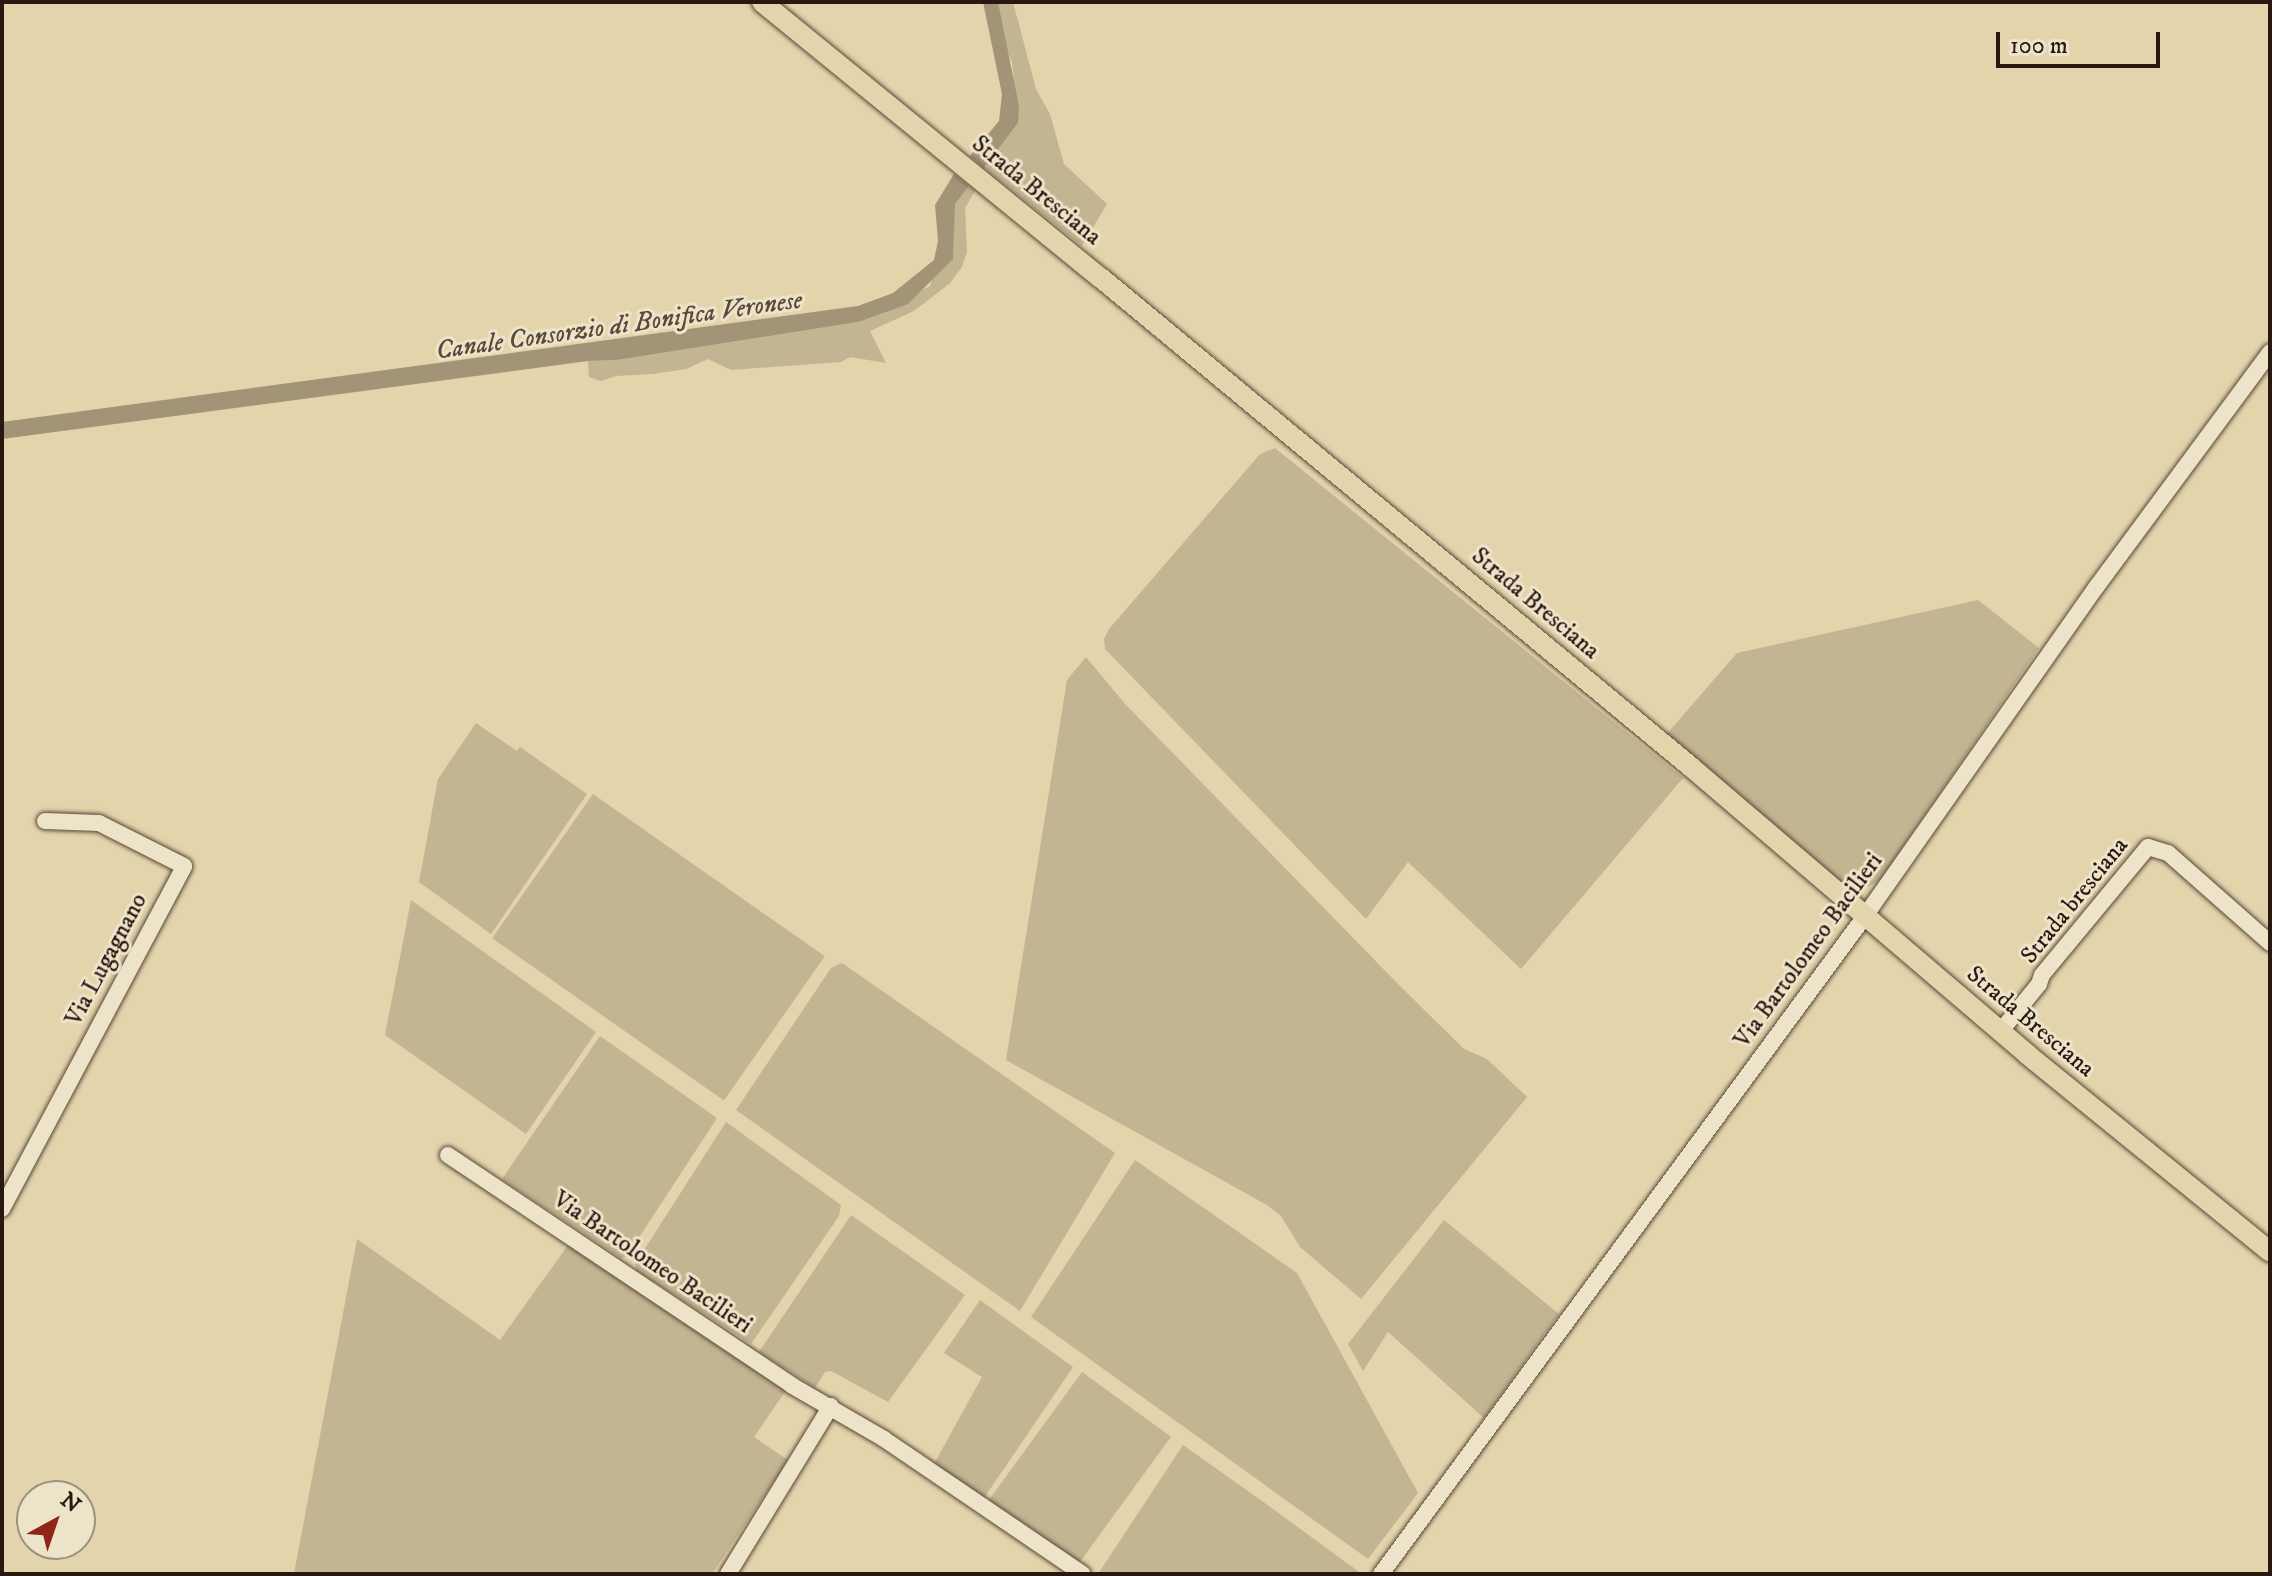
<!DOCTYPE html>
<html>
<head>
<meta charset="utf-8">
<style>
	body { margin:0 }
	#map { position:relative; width:2272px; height:1576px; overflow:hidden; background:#e3d4ac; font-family:"IM FELL DW Pica",serif }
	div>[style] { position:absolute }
	.green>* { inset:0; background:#c3b492; transform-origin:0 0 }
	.water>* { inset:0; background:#a49477 }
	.roads { filter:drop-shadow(0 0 2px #584638) drop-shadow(0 0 2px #584638) }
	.minor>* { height:16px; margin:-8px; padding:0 8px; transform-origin:8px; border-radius:8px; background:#ede3c9 }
	.major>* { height:20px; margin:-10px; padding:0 10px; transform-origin:10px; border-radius:10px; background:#e3d4ac }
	span { translate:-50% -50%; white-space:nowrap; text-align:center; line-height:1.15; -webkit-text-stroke:6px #ede3c9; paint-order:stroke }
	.street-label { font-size:24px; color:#291711 }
	.water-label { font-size:26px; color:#5a493a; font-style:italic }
	.frame { position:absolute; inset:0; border:4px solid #291711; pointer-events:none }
	.north { position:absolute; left:16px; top:1480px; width:80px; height:80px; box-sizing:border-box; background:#ede3c9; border:2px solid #9f917f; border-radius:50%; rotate:40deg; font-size:22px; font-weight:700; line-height:32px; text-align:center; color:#291711 }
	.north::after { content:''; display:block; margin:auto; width:28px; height:36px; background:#8f2418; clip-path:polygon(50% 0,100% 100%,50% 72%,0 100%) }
	.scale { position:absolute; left:1996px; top:32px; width:164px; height:36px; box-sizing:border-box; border:4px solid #291711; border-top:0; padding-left:10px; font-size:24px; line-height:28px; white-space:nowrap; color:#291711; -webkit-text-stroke:6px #ede3c9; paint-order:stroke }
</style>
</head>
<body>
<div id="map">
	<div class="green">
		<div style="clip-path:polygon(998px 2px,1013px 2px,1036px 89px,1050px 114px,1064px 164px,1107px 204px,1082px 246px,984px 168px,1018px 123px,1012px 62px,1004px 44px)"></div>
		<div style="clip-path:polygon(969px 186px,975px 191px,965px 208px,967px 252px,962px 267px,950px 283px,914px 311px,870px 331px,886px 363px,850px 357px,841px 362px,731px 370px,708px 359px,686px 369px,653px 374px,616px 376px,601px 381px,589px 377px,588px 361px,617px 360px,858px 322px,930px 286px,955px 203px)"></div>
		<div style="clip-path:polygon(1275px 448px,1683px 778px,1521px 969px,1408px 862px,1366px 919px,1105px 649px,1104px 639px,1109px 629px,1260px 454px)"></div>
		<div style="clip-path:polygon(1978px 600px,2039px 648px,1880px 880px,1868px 887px,1854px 888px,1839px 882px,1665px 736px,1737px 653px)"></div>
		<div style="clip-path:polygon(1086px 657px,1126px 705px,1399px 985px,1464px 1049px,1487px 1059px,1527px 1097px,1361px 1299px,1300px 1247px,1281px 1216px,1267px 1205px,1006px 1060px,1067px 680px)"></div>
		<div style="clip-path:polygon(476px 723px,517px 751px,520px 747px,587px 794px,491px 934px,419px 882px,438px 779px)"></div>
		<div style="left:593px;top:794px;width:283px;height:176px;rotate:35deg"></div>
		<div style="clip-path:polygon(411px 900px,596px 1032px,526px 1134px,385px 1035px)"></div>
		<div style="clip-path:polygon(842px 963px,1115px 1153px,1020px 1311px,736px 1110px,831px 968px)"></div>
		<div style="clip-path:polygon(600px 1036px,717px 1118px,627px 1256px,621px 1258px,502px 1179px)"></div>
		<div style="clip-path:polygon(726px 1122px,841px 1205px,839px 1216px,751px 1344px,637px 1271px,635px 1264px)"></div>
		<div style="clip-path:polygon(1135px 1160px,1297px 1273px,1418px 1493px,1368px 1559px,1031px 1317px)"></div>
		<div style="clip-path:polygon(851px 1215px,965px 1295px,888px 1402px,831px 1371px,825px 1372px,815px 1388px,759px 1352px)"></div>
		<div style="clip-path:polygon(1444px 1220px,1559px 1314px,1484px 1418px,1388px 1332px,1363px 1371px,1348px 1344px)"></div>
		<div style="clip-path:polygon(357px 1239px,500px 1340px,571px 1241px,789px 1386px,754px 1437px,788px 1460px,712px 1574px,294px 1574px)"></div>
		<div style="clip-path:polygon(980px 1300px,1073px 1367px,984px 1498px,934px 1464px,982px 1377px,944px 1353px)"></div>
		<div style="left:1082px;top:1372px;width:110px;height:158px;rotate:36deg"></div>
		<div style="clip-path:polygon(1183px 1445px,1269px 1506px,1362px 1574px,1098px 1574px)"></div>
	</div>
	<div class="water">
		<div style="clip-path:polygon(983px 2px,998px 2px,1019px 106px,1018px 123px,984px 168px,970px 156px,999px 121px,1002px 94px)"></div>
		<div style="clip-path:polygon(954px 174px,969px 186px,955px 204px,953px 259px,908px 304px,858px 322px,617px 360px,588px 361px,2px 439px,2px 422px,858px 306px,893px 293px,934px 260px,938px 241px,935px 205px)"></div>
	</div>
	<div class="roads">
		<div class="minor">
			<div style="left:2000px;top:1032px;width:62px;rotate:-50.9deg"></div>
			<div style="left:2039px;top:984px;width:9px;rotate:-72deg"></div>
			<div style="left:2042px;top:975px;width:166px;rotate:-50.4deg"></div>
			<div style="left:2148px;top:847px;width:21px;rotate:17deg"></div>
			<div style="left:2168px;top:853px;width:136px;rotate:41.4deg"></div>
			<div style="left:448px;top:1155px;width:413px;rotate:33.8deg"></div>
			<div style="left:791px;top:1385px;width:108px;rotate:30.1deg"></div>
			<div style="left:884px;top:1439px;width:240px;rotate:34.2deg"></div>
			<div style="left:2px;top:1209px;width:388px;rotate:-62deg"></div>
			<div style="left:184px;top:866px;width:95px;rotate:-153.2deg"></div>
			<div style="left:99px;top:823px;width:54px;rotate:-177.9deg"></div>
			<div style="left:728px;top:1574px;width:197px;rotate:-58.5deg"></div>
			<div style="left:1381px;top:1574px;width:817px;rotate:-53.66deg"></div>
			<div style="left:1865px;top:916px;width:403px;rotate:-54.9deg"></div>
			<div style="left:2097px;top:586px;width:291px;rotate:-53.5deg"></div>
		</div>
		<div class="major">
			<div style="left:762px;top:2px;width:437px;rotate:39.2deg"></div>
			<div style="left:1101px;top:278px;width:766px;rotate:39.65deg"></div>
			<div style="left:1691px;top:767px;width:443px;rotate:40.5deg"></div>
			<div style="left:2028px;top:1055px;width:312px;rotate:39.1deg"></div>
		</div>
	</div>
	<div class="street-label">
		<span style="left:1036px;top:191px;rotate:39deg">Strada Bresciana</span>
		<span style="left:1535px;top:604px;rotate:40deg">Strada Bresciana</span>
		<span style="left:2075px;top:901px;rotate:-51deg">Strada bresciana</span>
		<span style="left:1809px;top:951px;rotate:-54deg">Via Bartolomeo Bacilieri</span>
		<span style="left:107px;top:960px;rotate:-62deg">Via Lugagnano</span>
		<span style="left:2030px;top:1022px;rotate:40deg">Strada Bresciana</span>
		<span style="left:652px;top:1263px;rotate:34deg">Via Bartolomeo Bacilieri</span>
	</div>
	<div class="water-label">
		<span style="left:619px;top:326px;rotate:-8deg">Canale Consorzio di Bonifica Veronese</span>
	</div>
	<div class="frame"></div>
	<div class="north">N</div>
	<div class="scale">100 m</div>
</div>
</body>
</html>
